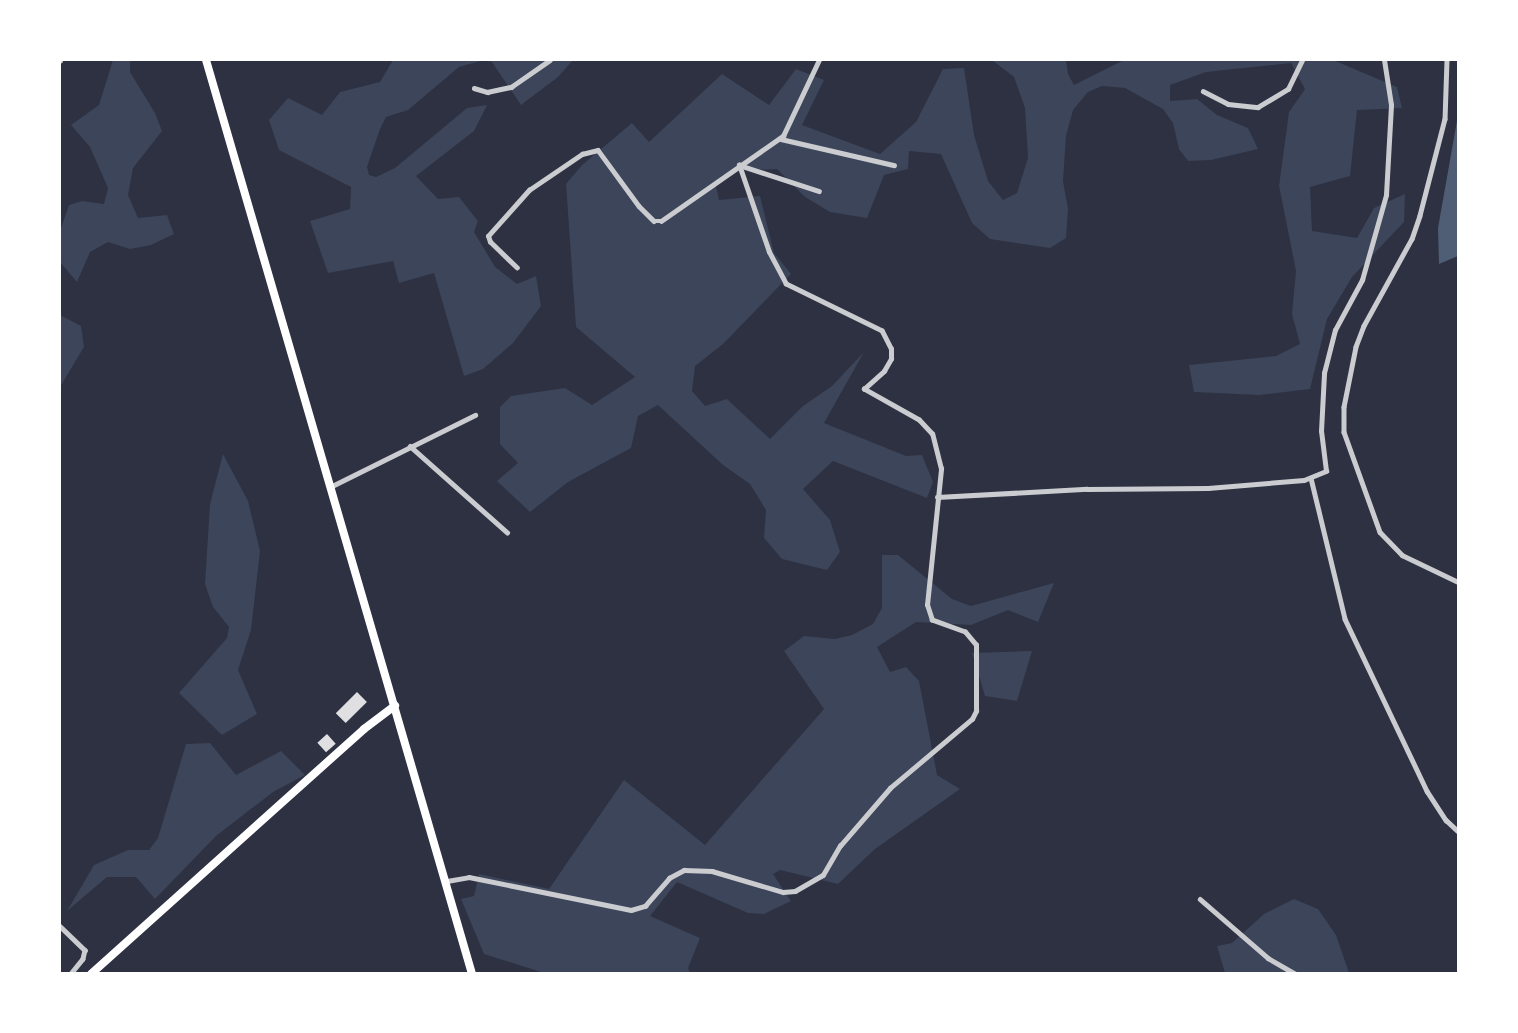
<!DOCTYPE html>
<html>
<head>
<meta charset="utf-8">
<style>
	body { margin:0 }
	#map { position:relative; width:1518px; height:1033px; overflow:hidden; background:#2d3142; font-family:Manrope,sans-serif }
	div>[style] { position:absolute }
	.green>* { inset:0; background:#3c4559 }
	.water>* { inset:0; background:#4f5d75 }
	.building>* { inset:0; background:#e0e0e3; transform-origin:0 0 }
	.minor>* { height:4.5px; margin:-2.25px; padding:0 2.25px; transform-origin:2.25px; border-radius:2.25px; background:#caccd0 }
	.primary>* { height:8px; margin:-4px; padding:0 4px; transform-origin:4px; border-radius:4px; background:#fff }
	.trunk>* { height:8px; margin:-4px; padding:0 4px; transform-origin:4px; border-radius:4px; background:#fff }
	span { translate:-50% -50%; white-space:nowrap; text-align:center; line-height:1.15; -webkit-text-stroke:5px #fff; paint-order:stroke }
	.frame { position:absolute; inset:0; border:61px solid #fff; pointer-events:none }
</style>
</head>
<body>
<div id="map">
	<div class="green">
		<div style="clip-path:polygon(113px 60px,130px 60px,130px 72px,155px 113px,162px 131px,133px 168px,128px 195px,138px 218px,167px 215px,174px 234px,151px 245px,130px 249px,108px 242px,90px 252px,77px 282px,60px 262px,60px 231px,69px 205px,82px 201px,104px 204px,108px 188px,90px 147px,71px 125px,99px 105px)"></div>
		<div style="clip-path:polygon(393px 60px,573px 60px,558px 77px,521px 105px,492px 62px,484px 60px,459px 67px,408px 110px,386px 117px,380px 129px,367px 167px,369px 175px,376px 177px,395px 168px,467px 108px,487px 105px,474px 131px,416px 176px,438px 199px,459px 197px,478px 221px,474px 232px,495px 267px,517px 284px,536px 276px,541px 306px,513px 343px,483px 369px,464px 376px,434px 273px,399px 283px,393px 261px,328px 273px,310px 221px,350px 209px,351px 187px,279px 150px,269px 120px,288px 98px,322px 115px,340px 92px,380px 82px)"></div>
		<div style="clip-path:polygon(992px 60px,1066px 60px,1068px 74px,1074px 85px,1124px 60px,1333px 60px,1397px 87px,1402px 108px,1357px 110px,1350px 176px,1310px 187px,1312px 231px,1357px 238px,1374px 208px,1405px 194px,1404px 222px,1352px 277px,1327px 319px,1310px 389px,1259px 395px,1194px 392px,1189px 365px,1276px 356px,1300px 344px,1292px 314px,1296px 271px,1279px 186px,1289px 112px,1305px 89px,1291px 63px,1206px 72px,1170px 85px,1170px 101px,1197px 99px,1217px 115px,1248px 128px,1258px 149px,1211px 160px,1188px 161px,1179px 149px,1173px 123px,1163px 109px,1125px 88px,1102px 86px,1088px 92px,1073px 110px,1066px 136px,1063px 181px,1068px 209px,1066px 238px,1050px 248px,990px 239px,972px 223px,941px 154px,909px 151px,908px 169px,884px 175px,867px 218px,830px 212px,805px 197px,777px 169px,736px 171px,716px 186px,719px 200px,760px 196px,774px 253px,791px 274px,723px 344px,695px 366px,692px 391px,705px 406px,727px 399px,770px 439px,803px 406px,832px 386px,864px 352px,824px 423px,906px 456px,922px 455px,933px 482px,927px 498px,833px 461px,803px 489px,830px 520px,840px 552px,827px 570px,782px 559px,764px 538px,766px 510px,750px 484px,723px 465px,658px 405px,638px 416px,631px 448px,568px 482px,530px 512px,497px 481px,518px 463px,500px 444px,500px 407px,511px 396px,565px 388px,592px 405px,635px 377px,576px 327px,566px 184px,582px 165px,632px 123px,649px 142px,722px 74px,769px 105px,796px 69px,824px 80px,802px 125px,880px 154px,916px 122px,943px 69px,964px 68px,974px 135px,988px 181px,1003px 200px,1017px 193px,1028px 158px,1025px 108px,1014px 77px)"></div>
		<div style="clip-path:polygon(60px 315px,81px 326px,84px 347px,60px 387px)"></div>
		<div style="clip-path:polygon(223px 454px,248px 501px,260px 551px,251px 630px,238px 670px,257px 714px,222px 735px,179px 693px,227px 638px,229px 627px,213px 607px,205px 584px,210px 504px)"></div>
		<div style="clip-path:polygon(882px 555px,898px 555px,952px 599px,971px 606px,1054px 583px,1038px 622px,1008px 610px,971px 625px,916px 622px,877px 647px,890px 672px,906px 667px,919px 681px,937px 775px,960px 789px,875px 849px,838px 884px,780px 870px,773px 874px,791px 901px,764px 914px,748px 913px,677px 882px,650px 916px,700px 938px,688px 968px,690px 973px,544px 973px,484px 954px,461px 899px,474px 896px,479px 874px,549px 889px,624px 780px,705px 845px,824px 709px,784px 651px,804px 636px,835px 639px,852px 635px,873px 624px,882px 608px)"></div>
		<div style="clip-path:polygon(1032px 651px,1017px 701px,985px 696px,972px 653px)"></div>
		<div style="clip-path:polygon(210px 743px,236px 775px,281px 751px,305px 775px,273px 792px,216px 836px,155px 899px,136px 877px,107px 877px,67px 911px,94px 865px,128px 850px,149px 850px,158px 838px,186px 744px)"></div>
		<div style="clip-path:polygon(1294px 899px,1318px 909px,1336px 935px,1349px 973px,1225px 973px,1217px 946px,1232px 943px,1264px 914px)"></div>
	</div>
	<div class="water">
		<div style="clip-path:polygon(1458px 115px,1458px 256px,1439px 264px,1438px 228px)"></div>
	</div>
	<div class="building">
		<div style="left:357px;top:692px;width:14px;height:30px;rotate:45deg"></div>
		<div style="left:327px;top:734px;width:13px;height:13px;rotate:48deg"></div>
	</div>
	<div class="minor">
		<div style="left:1447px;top:60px;width:59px;rotate:91.9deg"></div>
		<div style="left:1445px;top:119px;width:100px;rotate:104.5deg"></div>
		<div style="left:1420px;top:216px;width:24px;rotate:109deg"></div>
		<div style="left:1412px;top:239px;width:99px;rotate:118.9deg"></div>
		<div style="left:1364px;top:326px;width:22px;rotate:111deg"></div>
		<div style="left:1356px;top:347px;width:61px;rotate:101.3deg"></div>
		<div style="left:1344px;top:407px;width:25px;rotate:90deg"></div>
		<div style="left:1344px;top:432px;width:106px;rotate:70.2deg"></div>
		<div style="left:1380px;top:532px;width:32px;rotate:46deg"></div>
		<div style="left:1402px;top:555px;width:62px;rotate:25.7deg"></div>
		<div style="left:60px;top:61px;width:1px;rotate:-90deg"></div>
		<div style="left:474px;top:88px;width:14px;rotate:17deg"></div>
		<div style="left:487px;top:92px;width:25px;rotate:-12deg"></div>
		<div style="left:511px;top:87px;width:47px;rotate:-34.7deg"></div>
		<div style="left:1203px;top:91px;width:28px;rotate:27deg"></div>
		<div style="left:1228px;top:104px;width:30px;rotate:6deg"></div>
		<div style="left:1258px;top:107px;width:35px;rotate:-31deg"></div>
		<div style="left:1288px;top:89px;width:32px;rotate:-64deg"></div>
		<div style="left:781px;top:139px;width:116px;rotate:13deg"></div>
		<div style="left:739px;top:165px;width:84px;rotate:18deg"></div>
		<div style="left:517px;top:268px;width:37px;rotate:-136deg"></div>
		<div style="left:490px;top:242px;width:6px;rotate:-108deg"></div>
		<div style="left:488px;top:236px;width:62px;rotate:-48.3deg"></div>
		<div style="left:529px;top:190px;width:64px;rotate:-34.2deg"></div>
		<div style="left:582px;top:154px;width:16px;rotate:-14deg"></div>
		<div style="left:598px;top:150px;width:69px;rotate:53.8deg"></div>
		<div style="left:639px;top:206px;width:21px;rotate:45deg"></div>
		<div style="left:654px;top:221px;width:7px"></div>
		<div style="left:661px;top:221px;width:149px;rotate:-34.9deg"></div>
		<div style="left:783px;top:136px;width:84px;rotate:-64.7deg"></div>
		<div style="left:410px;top:446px;width:130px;rotate:41.6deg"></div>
		<div style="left:1311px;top:478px;width:145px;rotate:76.4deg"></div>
		<div style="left:1345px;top:619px;width:191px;rotate:64.5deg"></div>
		<div style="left:1427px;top:791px;width:35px;rotate:57deg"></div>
		<div style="left:1446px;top:820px;width:16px;rotate:43deg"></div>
		<div style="left:330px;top:487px;width:162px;rotate:-26.4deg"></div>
		<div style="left:937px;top:497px;width:150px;rotate:-3.1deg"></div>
		<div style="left:1087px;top:489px;width:121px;rotate:-0.5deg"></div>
		<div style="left:1208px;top:488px;width:96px;rotate:-4.8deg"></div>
		<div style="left:1304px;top:480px;width:24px;rotate:-22deg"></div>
		<div style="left:1326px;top:471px;width:40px;rotate:-97.1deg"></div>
		<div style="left:1321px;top:431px;width:58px;rotate:-87deg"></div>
		<div style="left:1324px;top:373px;width:44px;rotate:-75.7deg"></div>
		<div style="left:1335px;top:330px;width:57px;rotate:-61.6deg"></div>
		<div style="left:1362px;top:280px;width:88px;rotate:-74.2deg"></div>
		<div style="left:1386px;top:195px;width:90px;rotate:-86.8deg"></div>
		<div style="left:1391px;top:105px;width:46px;rotate:-98.8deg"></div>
		<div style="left:447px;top:881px;width:22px;rotate:-10deg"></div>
		<div style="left:469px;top:877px;width:165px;rotate:11.5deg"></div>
		<div style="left:631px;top:910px;width:15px;rotate:-16deg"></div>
		<div style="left:645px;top:906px;width:37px;rotate:-49deg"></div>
		<div style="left:669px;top:878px;width:17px;rotate:-28deg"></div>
		<div style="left:684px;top:870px;width:28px;rotate:2deg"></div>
		<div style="left:712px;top:871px;width:74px;rotate:16.5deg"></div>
		<div style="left:783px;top:892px;width:12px;rotate:-5deg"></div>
		<div style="left:795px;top:891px;width:32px;rotate:-30deg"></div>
		<div style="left:823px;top:875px;width:34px;rotate:-60deg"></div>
		<div style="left:840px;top:846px;width:77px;rotate:-49.2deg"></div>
		<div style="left:890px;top:788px;width:107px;rotate:-40.1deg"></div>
		<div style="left:972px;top:719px;width:9px;rotate:-63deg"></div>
		<div style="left:976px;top:711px;width:66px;rotate:-90deg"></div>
		<div style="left:976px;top:645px;width:17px;rotate:-130deg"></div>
		<div style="left:965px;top:632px;width:35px;rotate:-160deg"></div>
		<div style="left:932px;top:620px;width:16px;rotate:-108deg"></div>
		<div style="left:927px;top:605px;width:137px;rotate:-84.1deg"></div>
		<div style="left:941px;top:469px;width:36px;rotate:-104deg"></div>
		<div style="left:932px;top:434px;width:19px;rotate:-133deg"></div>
		<div style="left:919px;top:420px;width:63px;rotate:-150.6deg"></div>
		<div style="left:864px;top:389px;width:27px;rotate:-42deg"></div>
		<div style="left:884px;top:371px;width:14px;rotate:-60deg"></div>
		<div style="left:891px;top:359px;width:10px;rotate:-90deg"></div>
		<div style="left:891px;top:349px;width:20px;rotate:-117deg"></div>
		<div style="left:882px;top:331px;width:107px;rotate:-153.9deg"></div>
		<div style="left:786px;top:284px;width:36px;rotate:-118deg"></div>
		<div style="left:769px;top:252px;width:92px;rotate:-109deg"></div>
		<div style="left:1200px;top:899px;width:90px;rotate:40.9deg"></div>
		<div style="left:1268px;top:958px;width:32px;rotate:30deg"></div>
		<div style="left:60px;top:926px;width:35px;rotate:44deg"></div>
		<div style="left:85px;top:950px;width:9px;rotate:103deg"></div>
		<div style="left:83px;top:959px;width:19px;rotate:129deg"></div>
	</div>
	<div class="primary">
		<div style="left:91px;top:974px;width:367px;rotate:-41.9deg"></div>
		<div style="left:364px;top:729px;width:39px;rotate:-37deg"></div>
	</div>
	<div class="trunk">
		<div style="left:206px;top:60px;width:952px;rotate:73.77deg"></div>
	</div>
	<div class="frame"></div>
</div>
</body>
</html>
